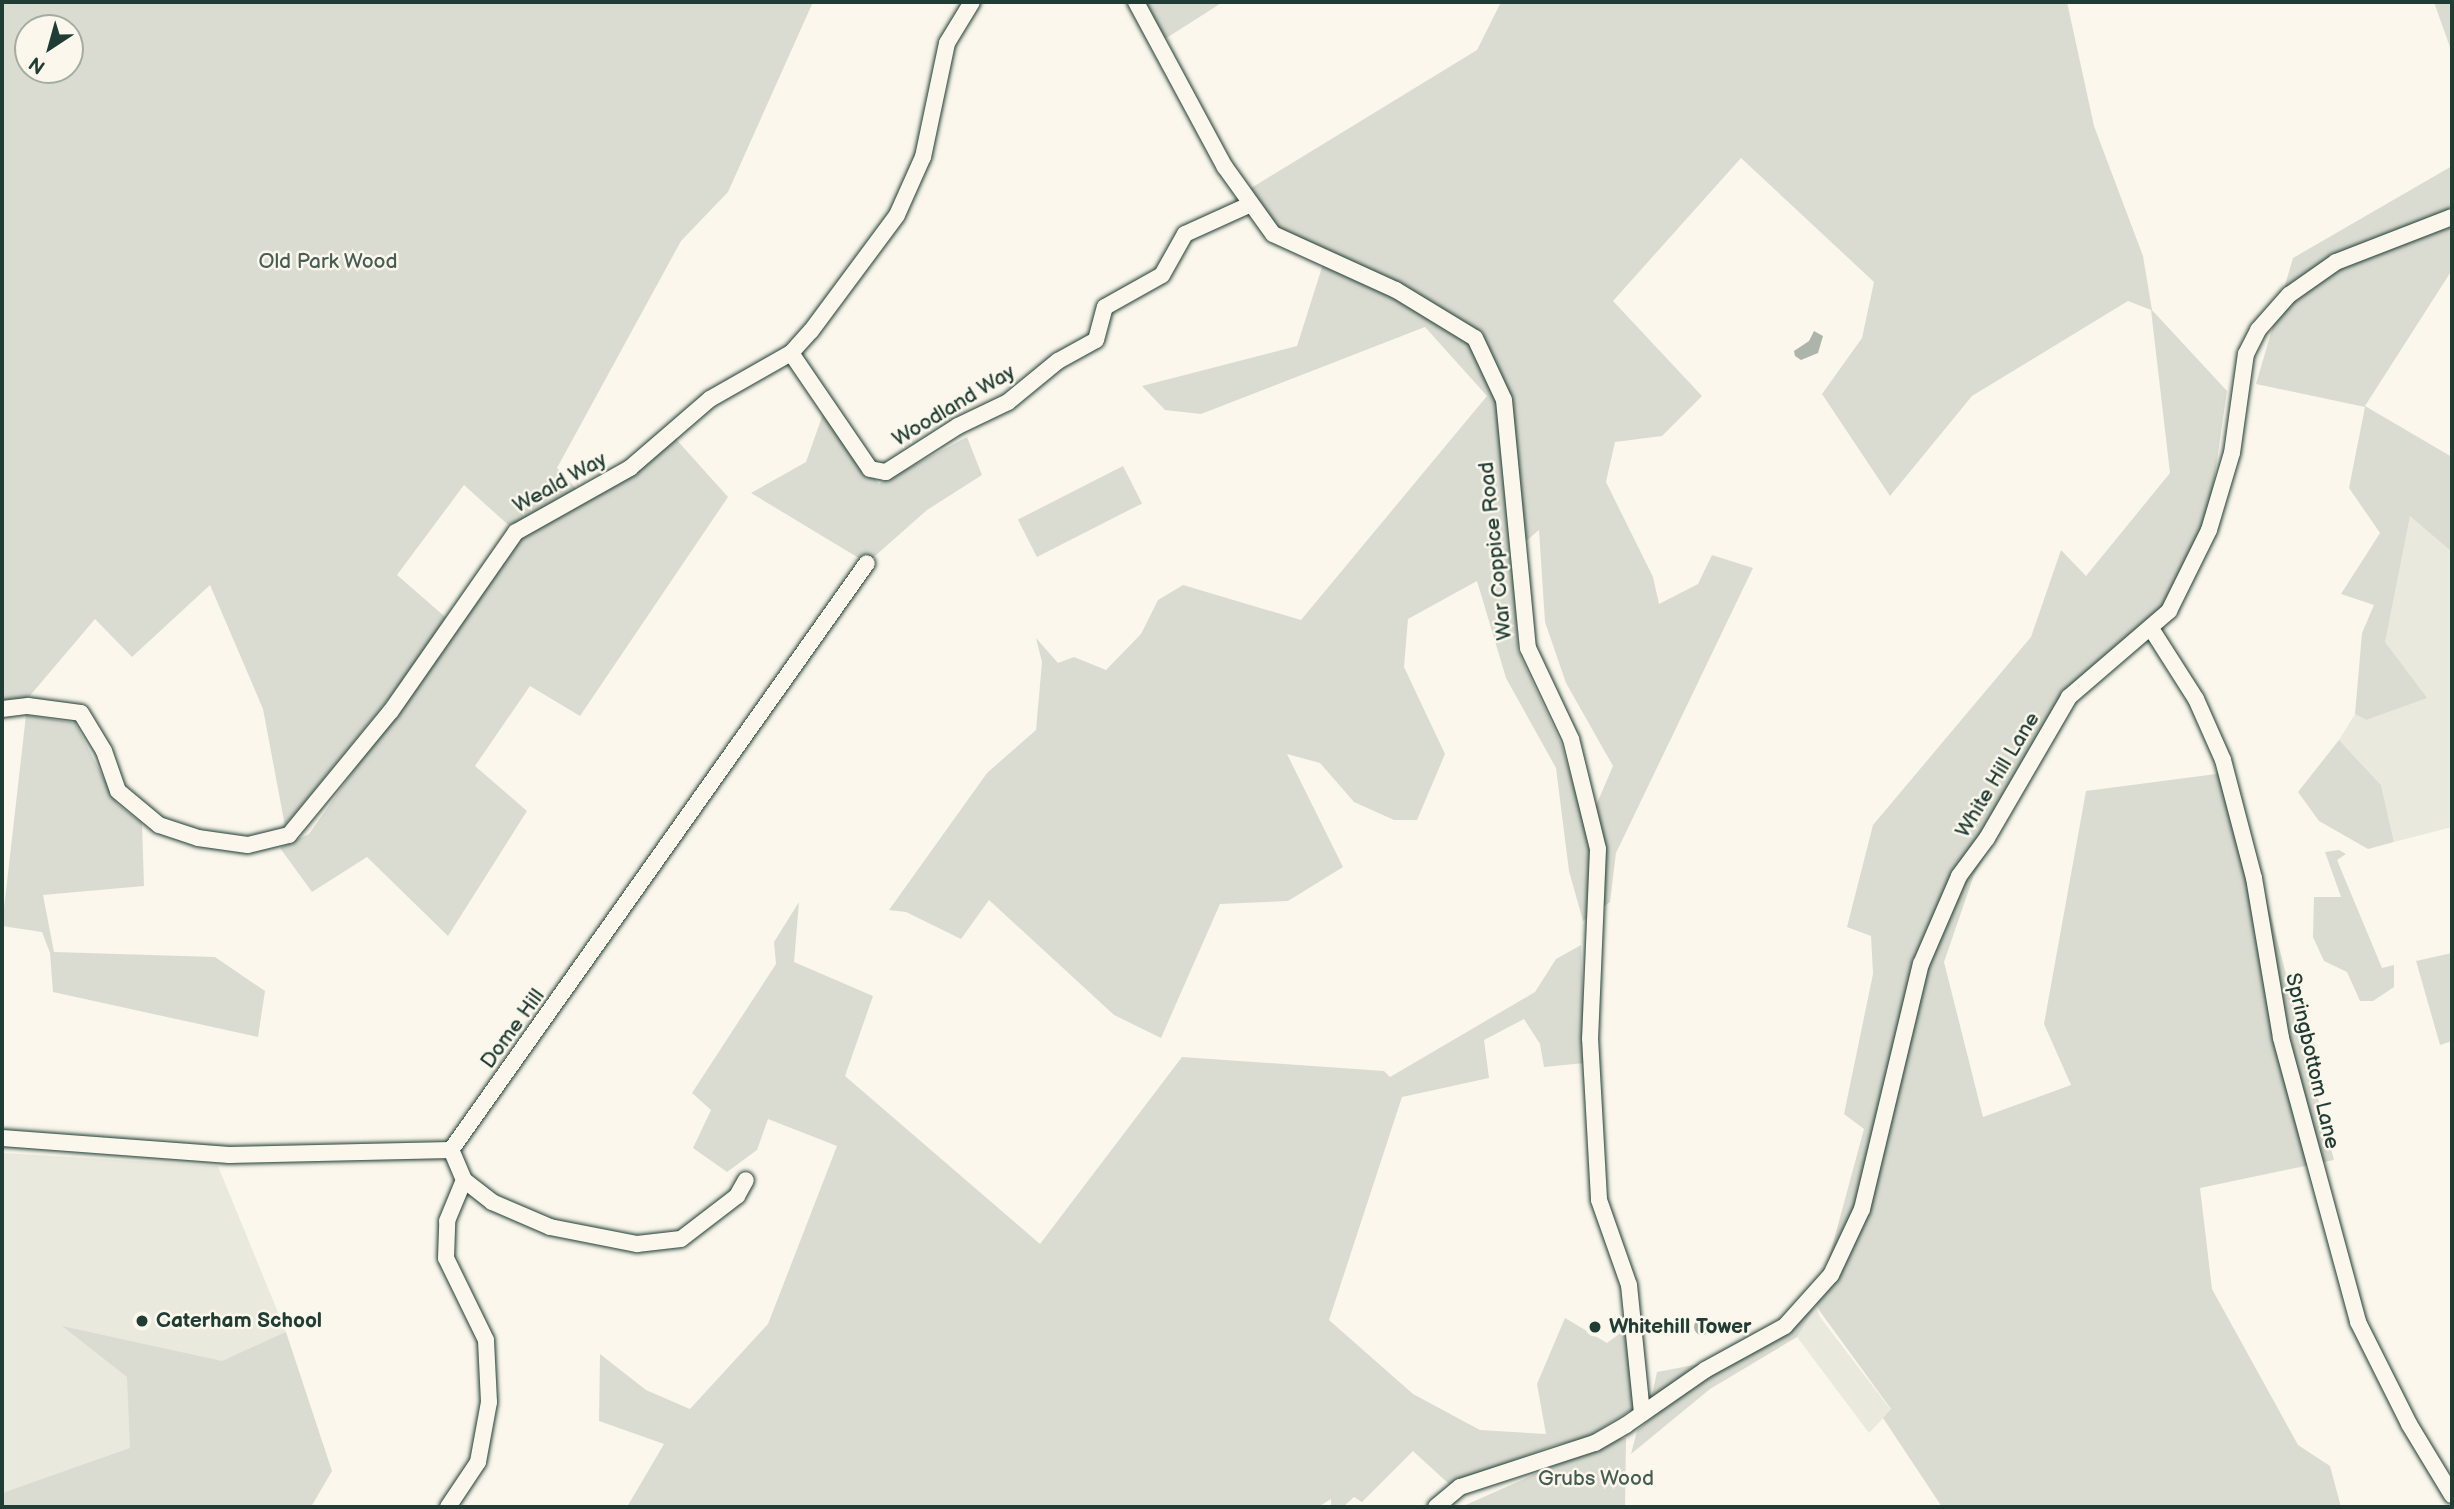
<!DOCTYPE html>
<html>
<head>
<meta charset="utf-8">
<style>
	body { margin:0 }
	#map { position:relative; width:2454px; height:1509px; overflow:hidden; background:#fbf7ec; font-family:"Balsamiq Sans",sans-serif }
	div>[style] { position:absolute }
	.built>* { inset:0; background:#eae9de }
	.green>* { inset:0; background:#dbdcd1; transform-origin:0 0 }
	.water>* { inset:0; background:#adb4aa }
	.round { border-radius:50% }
	.roads { filter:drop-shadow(0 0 2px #1f3d34) drop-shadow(0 0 2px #1f3d34) }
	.minor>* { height:16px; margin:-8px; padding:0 8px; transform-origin:8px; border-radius:8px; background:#fbf7ec }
	.dots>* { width:19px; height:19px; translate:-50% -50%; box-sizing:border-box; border:4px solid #fbf7ec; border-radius:50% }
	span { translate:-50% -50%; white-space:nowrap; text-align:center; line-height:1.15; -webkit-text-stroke:5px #fbf7ec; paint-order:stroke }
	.park-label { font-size:21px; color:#455d53 }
	.street-label { font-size:21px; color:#1f3d34 }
	.poi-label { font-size:21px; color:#1f3d34; font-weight:700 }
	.left { translate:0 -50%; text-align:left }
	.frame { position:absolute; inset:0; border:4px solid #1f3d34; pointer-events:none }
	.north { position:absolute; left:14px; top:14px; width:70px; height:70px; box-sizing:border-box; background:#fbf7ec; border:2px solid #a3ada2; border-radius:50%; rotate:216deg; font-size:19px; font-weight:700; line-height:28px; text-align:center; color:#1f3d34 }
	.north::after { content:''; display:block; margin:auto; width:24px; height:32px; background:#1f3d34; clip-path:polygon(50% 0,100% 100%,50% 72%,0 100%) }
</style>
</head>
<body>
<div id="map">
	<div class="built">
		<div style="clip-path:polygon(2410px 515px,2452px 552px,2452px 827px,2394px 842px,2381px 785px,2339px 740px,2355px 714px,2366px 720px)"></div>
		<div style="clip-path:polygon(2px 1153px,218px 1166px,286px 1332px,130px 1449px,2px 1493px)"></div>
		<div style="clip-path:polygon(1816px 1306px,1820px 1317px,1891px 1410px,1869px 1433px,1797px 1337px)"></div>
	</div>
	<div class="green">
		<div style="clip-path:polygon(evenodd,2px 2px,813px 2px,728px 192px,681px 241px,557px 468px,582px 495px,516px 532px,464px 485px,397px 575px,451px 622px,285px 826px,263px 709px,210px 585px,132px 657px,95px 619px,28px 698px,2px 703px,2px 2px,28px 28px,70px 28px,70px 70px,28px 70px,28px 28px)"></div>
		<div style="clip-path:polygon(1137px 2px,1223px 2px,1157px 44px)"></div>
		<div style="clip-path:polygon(evenodd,1501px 2px,2067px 2px,2094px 126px,2143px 256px,2152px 310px,2227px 391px,2209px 515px,2165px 605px,2085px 687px,2064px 717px,1974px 875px,1944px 962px,1983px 1117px,2071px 1085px,2044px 1024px,2086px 791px,2216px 774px,2228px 750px,2334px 1160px,2200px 1188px,2212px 1289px,2298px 1445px,2330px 1466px,2341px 1507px,1942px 1507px,1883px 1418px,1891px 1409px,1816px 1306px,1797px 1337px,1710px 1389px,1631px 1454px,1637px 1431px,1656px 1414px,1709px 1377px,1788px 1331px,1816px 1306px,1864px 1129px,1844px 1114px,1873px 974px,1871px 936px,1847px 927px,1873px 825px,2031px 637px,2061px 550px,2086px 576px,2170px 473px,2151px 310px,2128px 301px,1972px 396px,1890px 496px,1822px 394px,1862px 338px,1874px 282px,1741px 158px,1613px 301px,1702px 396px,1662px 436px,1615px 442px,1606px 482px,1653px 577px,1659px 604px,1698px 584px,1712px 555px,1753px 568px,1616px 853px,1610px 902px,1583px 921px,1569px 871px,1556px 768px,1506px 678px,1477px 581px,1408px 619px,1404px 667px,1445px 754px,1417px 820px,1394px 820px,1354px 802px,1320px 763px,1287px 754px,1343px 867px,1288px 901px,1220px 904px,1161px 1038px,1114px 1015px,989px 900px,961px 939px,906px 912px,889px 910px,987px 773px,1036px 730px,1042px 662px,1036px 638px,1058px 663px,1074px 657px,1106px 670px,1141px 634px,1158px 600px,1183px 585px,1301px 620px,1487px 396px,1425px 327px,1201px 414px,1165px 410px,1142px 386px,1297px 346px,1324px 261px,1273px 234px,1243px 193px,1477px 50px,1501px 2px,1539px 530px,1545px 622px,1566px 683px,1613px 766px,1586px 829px,1562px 746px,1518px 651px,1512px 553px,1539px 530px)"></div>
		<div style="clip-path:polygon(2434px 2px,2452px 2px,2452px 53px)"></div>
		<div style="clip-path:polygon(2452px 166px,2452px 270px,2365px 406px,2452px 457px,2452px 552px,2410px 516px,2385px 642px,2427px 698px,2366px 720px,2355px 714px,2362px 633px,2374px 605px,2341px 594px,2380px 533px,2349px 488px,2365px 407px,2256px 384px,2293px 258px)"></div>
		<div style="clip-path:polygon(823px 414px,879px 484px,967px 437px,982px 475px,927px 510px,867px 563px,751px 493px,806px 462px)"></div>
		<div style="clip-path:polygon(675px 438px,728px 497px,580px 716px,530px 686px,475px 766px,527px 811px,448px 936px,367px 857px,312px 892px,280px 848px,309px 834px,505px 556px,522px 537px,570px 512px)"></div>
		<div style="left:1123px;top:466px;width:42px;height:118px;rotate:63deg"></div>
		<div style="clip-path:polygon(26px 715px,75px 723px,117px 804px,142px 823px,144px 886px,43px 895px,54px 952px,215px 957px,265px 991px,258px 1037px,53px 992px,50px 953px,42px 932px,2px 926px)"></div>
		<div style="clip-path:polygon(2339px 740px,2381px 785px,2394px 842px,2368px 849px,2319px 821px,2298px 792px)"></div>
		<div style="clip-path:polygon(2339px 850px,2346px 854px,2337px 860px,2382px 968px,2394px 965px,2394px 987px,2373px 1001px,2360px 1001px,2347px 972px,2324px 961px,2313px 937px,2314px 897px,2341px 897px,2325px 852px)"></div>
		<div style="clip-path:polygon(799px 902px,794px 962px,873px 996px,845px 1076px,1040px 1244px,1182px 1057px,1384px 1071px,1390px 1077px,1535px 992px,1556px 959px,1581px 945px,1585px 1063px,1544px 1067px,1540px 1044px,1524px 1019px,1484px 1040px,1489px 1078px,1402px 1097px,1329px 1320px,1413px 1394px,1480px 1430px,1546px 1434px,1537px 1384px,1565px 1318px,1607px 1343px,1627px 1328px,1634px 1408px,1584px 1439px,1555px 1445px,1449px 1484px,1413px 1451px,1362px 1502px,1354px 1497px,1343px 1507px,1331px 1507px,1331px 1499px,1318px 1507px,627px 1507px,664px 1444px,599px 1421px,600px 1354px,646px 1390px,690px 1409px,768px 1324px,837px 1146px,768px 1119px,757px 1150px,727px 1172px,693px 1148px,711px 1110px,692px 1093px,776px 964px,774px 942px)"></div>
		<div style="clip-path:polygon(2452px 953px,2452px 1041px,2440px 1045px,2416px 961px)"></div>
		<div style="clip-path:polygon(62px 1326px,222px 1361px,286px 1332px,332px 1471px,311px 1507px,2px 1507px,2px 1493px,130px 1448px,127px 1377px)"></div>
		<div style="clip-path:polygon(1699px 1364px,1651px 1399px,1657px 1372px)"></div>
		<div style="clip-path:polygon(1626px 1438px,1625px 1507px,1461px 1507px,1612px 1440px)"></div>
	</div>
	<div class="water">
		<div style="clip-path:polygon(1814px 331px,1823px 336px,1818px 353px,1801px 360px,1795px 356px,1794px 351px,1809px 341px)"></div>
		<div class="round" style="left:1694px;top:1319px;width:16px;height:16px"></div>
	</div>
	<div class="roads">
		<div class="minor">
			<div style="left:1136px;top:2px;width:187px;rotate:61.7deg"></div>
			<div style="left:1225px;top:167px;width:82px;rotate:54.4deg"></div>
			<div style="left:1273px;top:234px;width:135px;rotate:24.5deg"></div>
			<div style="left:1396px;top:290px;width:92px;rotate:31.3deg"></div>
			<div style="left:1475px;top:338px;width:68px;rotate:64.9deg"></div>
			<div style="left:1504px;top:400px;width:249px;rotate:84.5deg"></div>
			<div style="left:1528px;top:648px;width:101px;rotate:64.7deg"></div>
			<div style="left:1571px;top:739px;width:113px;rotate:76.2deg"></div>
			<div style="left:1598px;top:849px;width:189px;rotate:92.4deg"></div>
			<div style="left:1590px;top:1038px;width:162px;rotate:86.8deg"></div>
			<div style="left:1599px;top:1200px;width:90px;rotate:70.6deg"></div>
			<div style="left:1629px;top:1285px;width:128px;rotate:84.2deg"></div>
			<div style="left:791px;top:353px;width:140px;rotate:55.7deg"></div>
			<div style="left:870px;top:469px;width:16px;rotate:11deg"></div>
			<div style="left:886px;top:472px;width:85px;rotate:-32.6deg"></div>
			<div style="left:958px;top:426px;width:55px;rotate:-25.6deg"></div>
			<div style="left:1008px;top:402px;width:65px;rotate:-39.4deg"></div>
			<div style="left:1058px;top:361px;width:43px;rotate:-28.9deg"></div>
			<div style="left:1096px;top:340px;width:34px;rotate:-75deg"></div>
			<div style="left:1105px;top:307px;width:65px;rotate:-29.3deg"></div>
			<div style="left:1162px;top:275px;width:47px;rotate:-60.7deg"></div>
			<div style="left:1185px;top:234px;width:72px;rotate:-24.4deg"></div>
			<div style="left:2152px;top:630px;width:82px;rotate:57.5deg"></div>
			<div style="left:2196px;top:699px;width:67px;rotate:66.1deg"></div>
			<div style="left:2223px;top:760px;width:122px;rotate:75.3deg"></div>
			<div style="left:2254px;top:878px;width:162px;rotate:80.4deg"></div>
			<div style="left:2281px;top:1038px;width:294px;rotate:74.8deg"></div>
			<div style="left:2358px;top:1322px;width:114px;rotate:63.4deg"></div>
			<div style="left:2409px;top:1424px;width:83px;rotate:58.8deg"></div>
			<div style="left:2px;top:709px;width:26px;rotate:-7deg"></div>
			<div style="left:28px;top:706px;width:53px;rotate:7.5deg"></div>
			<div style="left:81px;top:713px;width:44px;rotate:58.8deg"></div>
			<div style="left:104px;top:751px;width:42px;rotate:70.7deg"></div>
			<div style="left:118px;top:791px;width:53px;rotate:39.7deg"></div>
			<div style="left:159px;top:825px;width:41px;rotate:18.4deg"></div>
			<div style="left:198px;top:838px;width:50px;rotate:8deg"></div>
			<div style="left:248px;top:845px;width:42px;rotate:-13.7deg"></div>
			<div style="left:289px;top:835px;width:161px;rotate:-50.6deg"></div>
			<div style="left:391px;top:711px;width:218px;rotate:-55.1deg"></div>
			<div style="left:516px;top:532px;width:131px;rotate:-29.3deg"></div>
			<div style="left:630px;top:468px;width:106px;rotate:-40.8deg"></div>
			<div style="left:710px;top:399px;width:93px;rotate:-29.6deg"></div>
			<div style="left:791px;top:353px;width:30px;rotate:-48deg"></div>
			<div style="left:811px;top:331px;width:144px;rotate:-53.4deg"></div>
			<div style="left:897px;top:215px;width:64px;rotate:-65.9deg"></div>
			<div style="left:923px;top:157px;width:116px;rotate:-78.1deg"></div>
			<div style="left:947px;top:43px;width:48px;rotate:-58.6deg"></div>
			<div style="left:2px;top:1138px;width:228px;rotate:4.3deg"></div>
			<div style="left:229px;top:1155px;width:222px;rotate:-1.3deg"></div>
			<div style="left:451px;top:1150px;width:719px;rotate:-54.68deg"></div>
			<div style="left:464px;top:1180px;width:36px;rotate:38deg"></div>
			<div style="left:492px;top:1202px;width:63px;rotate:23.3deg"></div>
			<div style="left:550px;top:1227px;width:89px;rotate:11.1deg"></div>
			<div style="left:637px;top:1244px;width:44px;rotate:-6.5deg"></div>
			<div style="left:681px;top:1239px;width:71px;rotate:-37.5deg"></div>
			<div style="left:737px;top:1196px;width:18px;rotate:-61deg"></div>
			<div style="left:448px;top:1507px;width:54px;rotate:-56.3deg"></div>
			<div style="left:478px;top:1462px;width:61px;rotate:-79.6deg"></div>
			<div style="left:489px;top:1402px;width:62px;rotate:-92.8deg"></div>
			<div style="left:486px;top:1340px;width:91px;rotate:-116deg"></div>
			<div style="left:446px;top:1258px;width:37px;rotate:-88deg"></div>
			<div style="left:447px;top:1221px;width:44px;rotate:-67.5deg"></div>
			<div style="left:464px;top:1180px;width:33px;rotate:-113deg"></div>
			<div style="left:1436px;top:1507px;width:31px;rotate:-40deg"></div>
			<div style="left:1460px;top:1487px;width:142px;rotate:-18.1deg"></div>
			<div style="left:1595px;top:1443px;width:36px;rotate:-30deg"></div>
			<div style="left:1626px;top:1425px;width:96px;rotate:-34.8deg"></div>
			<div style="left:1705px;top:1370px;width:91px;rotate:-28.8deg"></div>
			<div style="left:1785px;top:1326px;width:69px;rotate:-48deg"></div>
			<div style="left:1831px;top:1275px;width:73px;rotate:-64.8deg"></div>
			<div style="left:1862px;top:1209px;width:252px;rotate:-76.5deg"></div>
			<div style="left:1921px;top:964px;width:96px;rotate:-66.6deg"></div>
			<div style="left:1959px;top:876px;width:47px;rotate:-53.6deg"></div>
			<div style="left:1987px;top:838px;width:163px;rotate:-59.8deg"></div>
			<div style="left:2069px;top:697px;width:132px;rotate:-40.7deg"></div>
			<div style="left:2169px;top:611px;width:90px;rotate:-63.7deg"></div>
			<div style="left:2209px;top:530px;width:80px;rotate:-73.4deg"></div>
			<div style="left:2232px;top:453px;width:100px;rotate:-82deg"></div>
			<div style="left:2246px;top:354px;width:27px;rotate:-63deg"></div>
			<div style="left:2258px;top:330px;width:47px;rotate:-48.5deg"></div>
			<div style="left:2289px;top:295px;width:57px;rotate:-35.1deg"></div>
			<div style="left:2336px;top:262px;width:124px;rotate:-21.2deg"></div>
		</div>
	</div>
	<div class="dots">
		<div style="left:142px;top:1321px;background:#1f3d34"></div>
		<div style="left:1595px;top:1327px;background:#1f3d34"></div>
	</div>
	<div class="park-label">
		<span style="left:328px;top:262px">Old Park Wood</span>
		<span style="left:1596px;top:1479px">Grubs Wood</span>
	</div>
	<div class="street-label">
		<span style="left:954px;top:406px;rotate:-31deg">Woodland Way</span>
		<span style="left:560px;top:483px;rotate:-29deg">Weald Way</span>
		<span style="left:1496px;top:551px;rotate:-96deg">War Coppice Road</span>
		<span style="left:1998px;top:775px;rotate:-59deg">White Hill Lane</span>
		<span style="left:513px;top:1029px;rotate:-54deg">Dome Hill</span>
		<span style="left:2312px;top:1061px;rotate:77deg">Springbottom Lane</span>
	</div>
	<div class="poi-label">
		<span class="left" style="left:156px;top:1321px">Caterham School</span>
		<span class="left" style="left:1609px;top:1327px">Whitehill Tower</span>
	</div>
	<div class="frame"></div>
	<div class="north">N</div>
</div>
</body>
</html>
